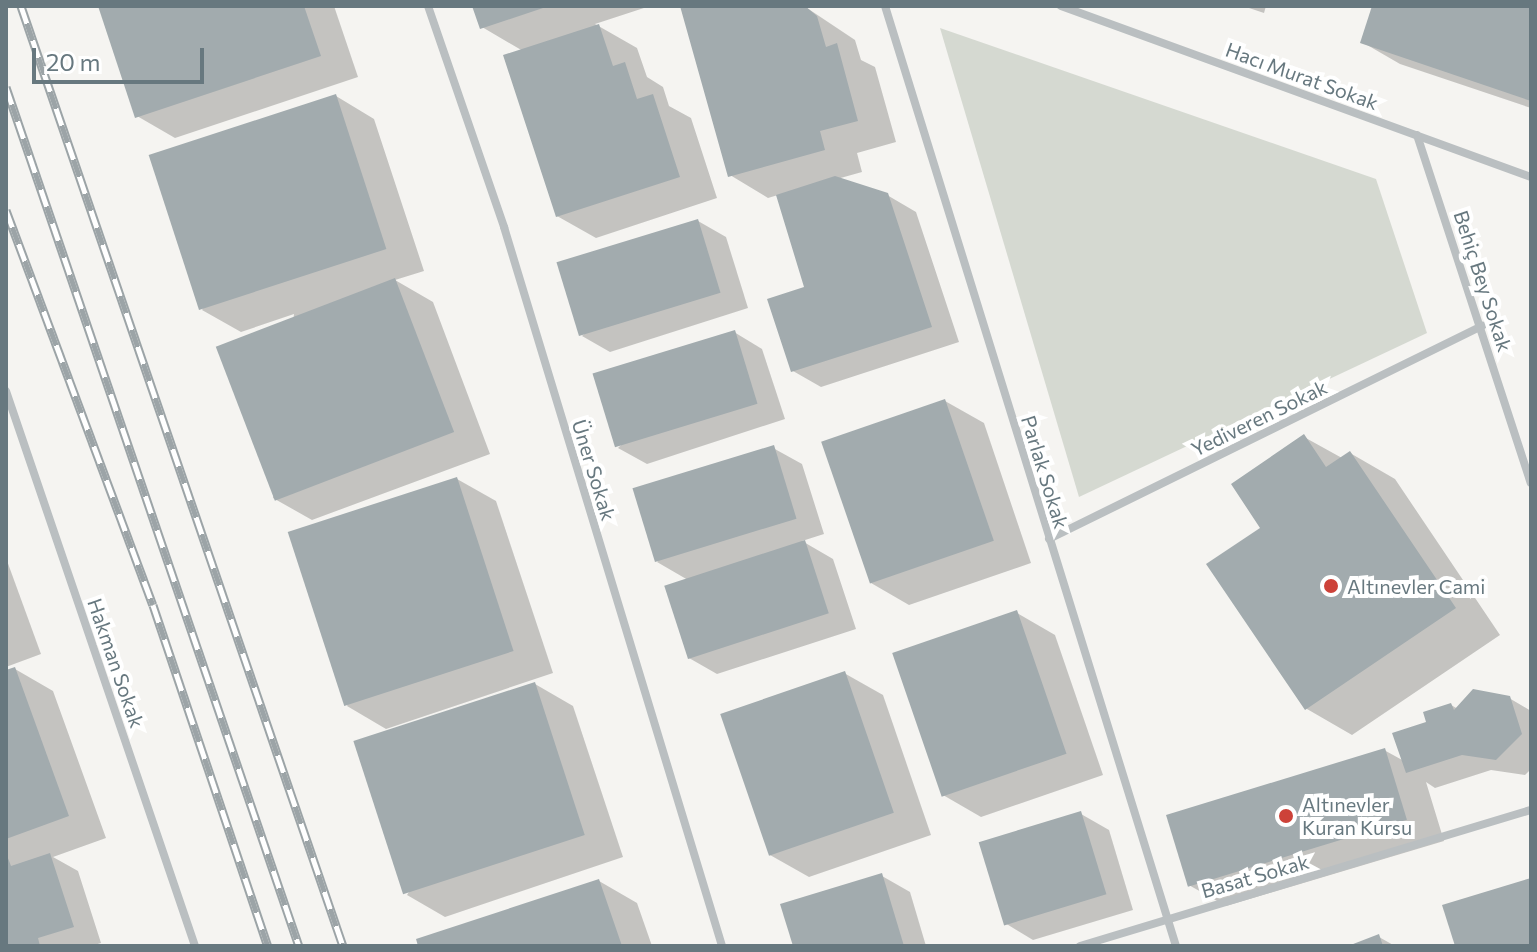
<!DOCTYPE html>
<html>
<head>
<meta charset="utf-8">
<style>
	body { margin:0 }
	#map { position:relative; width:1537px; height:952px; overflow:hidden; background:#f5f4f1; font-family:Commissioner,sans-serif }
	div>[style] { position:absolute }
	.green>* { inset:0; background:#d5d9d1 }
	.shadow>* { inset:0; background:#0003 }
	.building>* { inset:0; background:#a2abae; transform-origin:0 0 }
	.minor>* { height:8px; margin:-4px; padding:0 4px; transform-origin:4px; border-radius:4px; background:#babfc1 }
	.rail>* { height:9px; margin-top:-4.5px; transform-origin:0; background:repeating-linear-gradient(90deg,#fff 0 18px,#9ca4a7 0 36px); box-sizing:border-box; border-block:2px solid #9ca4a7 }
	.dots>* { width:22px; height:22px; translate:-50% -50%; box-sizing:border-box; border:4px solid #fff; border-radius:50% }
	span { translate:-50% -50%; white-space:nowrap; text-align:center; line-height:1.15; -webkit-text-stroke:8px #fff; paint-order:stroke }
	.street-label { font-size:20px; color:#67787f }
	.poi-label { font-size:20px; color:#67787f }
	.left { translate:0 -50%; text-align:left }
	.frame { position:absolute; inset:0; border:8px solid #67787f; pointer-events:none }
	.scale { position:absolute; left:32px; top:48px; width:172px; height:36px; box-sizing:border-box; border:4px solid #67787f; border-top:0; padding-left:10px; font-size:24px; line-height:28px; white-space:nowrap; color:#67787f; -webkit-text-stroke:6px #fff; paint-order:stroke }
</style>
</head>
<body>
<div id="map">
	<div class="green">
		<div style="clip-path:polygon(940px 28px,1376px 179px,1427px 333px,1079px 497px)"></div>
	</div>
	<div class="shadow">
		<div style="clip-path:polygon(100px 6px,334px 6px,358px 77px,175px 138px,137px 116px)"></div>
		<div style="clip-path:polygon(474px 6px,650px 6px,595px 24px,637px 48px,647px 77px,663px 87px,669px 106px,691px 118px,717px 198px,596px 238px,557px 216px,523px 51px,482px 27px)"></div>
		<div style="clip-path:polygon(682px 6px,804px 6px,855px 40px,861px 60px,875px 67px,896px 142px,857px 153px,862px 172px,837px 179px,887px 195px,916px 212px,959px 342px,821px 387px,793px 371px,807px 288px,778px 195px,768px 198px,730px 175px)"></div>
		<div style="clip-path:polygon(1243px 6px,1266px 6px,1264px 13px)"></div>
		<div style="clip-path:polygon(1374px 6px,1531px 6px,1531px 108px,1400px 64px,1362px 42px)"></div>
		<div style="clip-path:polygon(336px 96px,374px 119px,424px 271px,395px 280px,433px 302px,490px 454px,312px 520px,273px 498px,294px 314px,241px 332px,202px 310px)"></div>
		<div style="clip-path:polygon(698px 221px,726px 237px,748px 308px,610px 352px,582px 336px)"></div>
		<div style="clip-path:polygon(734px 332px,762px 349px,785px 419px,647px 464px,618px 448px)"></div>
		<div style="clip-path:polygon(945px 401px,984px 423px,1031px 563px,909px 605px,871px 583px)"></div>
		<div style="clip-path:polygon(1304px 437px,1342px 458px,1350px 453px,1395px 479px,1500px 635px,1352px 735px,1307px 709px,1209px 564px,1263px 528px)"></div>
		<div style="clip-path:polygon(773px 448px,802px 464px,824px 534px,802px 541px,833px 559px,856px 629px,717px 674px,689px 658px,688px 580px,657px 562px)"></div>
		<div style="clip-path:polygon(457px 479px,496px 501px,553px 673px,386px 729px,347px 706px)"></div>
		<div style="clip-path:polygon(6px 558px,41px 654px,6px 667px)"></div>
		<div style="clip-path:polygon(1017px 613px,1055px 635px,1103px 775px,981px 817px,943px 795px)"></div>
		<div style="clip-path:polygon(15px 669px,53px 691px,106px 838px,53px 857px,78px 871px,101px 943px,91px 946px,6px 946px,6px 672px)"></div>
		<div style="clip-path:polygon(844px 673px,883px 695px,931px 835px,809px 877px,770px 855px)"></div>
		<div style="clip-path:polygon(535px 684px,573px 706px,623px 857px,445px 917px,407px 895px)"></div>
		<div style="clip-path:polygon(1509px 698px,1531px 711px,1531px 769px,1525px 775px,1491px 770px,1435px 788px,1426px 782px,1444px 841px,1226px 906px,1187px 884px,1384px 750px,1404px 761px,1429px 723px,1451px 705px,1458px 709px)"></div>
		<div style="clip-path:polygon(1081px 814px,1109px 830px,1133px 910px,1033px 940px,1005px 923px)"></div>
		<div style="clip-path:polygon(882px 876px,910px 892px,926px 946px,795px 946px)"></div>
		<div style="clip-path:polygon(599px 881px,637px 903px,652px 946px,421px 946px)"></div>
		<div style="clip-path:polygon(1379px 937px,1395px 946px,1352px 946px)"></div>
	</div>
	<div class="building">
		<div style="clip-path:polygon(98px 6px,304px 6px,321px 56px,135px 118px)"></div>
		<div style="clip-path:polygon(472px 6px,546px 6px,546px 7px,480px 29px)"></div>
		<div style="clip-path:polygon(680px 6px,805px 6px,817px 16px,826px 47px,837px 43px,858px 121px,820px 131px,825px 150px,728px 177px)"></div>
		<div style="clip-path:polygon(1372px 6px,1531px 6px,1531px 101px,1360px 43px)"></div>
		<div style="clip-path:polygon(599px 24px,613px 66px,625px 62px,637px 99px,653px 94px,680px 177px,556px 217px,503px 55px)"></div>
		<div style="left:336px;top:94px;width:163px;height:197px;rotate:72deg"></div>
		<div style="clip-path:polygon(835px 176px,888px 193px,932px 327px,791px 372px,767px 299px,804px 287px,776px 195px)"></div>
		<div style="left:698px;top:219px;width:77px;height:148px;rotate:73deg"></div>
		<div style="left:395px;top:278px;width:165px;height:192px;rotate:69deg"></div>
		<div style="left:735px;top:330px;width:77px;height:149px;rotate:73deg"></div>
		<div style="left:945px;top:399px;width:150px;height:131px;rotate:71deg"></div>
		<div style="clip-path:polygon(1304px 434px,1326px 467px,1350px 451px,1456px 608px,1305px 710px,1206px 564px,1260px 528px,1231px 484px)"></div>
		<div style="left:774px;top:445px;width:77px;height:148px;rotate:73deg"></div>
		<div style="left:457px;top:477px;width:183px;height:178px;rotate:72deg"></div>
		<div style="left:805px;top:540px;width:77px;height:148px;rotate:72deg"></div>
		<div style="left:1017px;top:610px;width:152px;height:132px;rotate:71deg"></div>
		<div style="clip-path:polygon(15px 667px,69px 816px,6px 839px,6px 670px)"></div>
		<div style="left:845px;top:671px;width:150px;height:132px;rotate:71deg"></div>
		<div style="left:535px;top:682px;width:161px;height:191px;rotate:72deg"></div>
		<div style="clip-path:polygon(1473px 689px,1510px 696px,1522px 734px,1496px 760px,1462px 755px,1406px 773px,1392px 733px,1426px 722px,1423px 712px,1451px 703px,1454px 710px)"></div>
		<div style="left:1385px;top:748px;width:75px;height:229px;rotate:73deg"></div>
		<div style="left:1081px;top:811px;width:87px;height:107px;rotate:73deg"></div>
		<div style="clip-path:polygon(6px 853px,11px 866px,50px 853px,74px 927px,38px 938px,40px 946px,6px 946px)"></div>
		<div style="clip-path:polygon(882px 873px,904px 946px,793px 946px,780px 904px)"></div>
		<div style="clip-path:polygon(1531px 878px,1531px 946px,1455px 946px,1442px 905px)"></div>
		<div style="clip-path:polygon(599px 879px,622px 946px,418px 946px,416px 939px)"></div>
		<div style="clip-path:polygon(1379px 934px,1383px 946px,1348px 946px)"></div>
	</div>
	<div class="minor">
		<div style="left:428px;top:6px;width:234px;rotate:71deg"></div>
		<div style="left:504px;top:227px;width:751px;rotate:73.13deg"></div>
		<div style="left:885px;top:6px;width:984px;rotate:72.8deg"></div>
		<div style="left:1061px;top:6px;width:500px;rotate:19.99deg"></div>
		<div style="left:1417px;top:135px;width:366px;rotate:71.9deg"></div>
		<div style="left:6px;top:391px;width:586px;rotate:71.19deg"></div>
		<div style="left:1049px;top:539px;width:483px;rotate:-26.2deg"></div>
		<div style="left:1080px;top:946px;width:471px;rotate:-16.8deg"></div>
	</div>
	<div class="rail">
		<div style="left:21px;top:6px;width:994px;rotate:71.09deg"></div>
		<div style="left:6px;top:87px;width:908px;rotate:71.17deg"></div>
		<div style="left:6px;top:210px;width:421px;rotate:69.6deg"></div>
		<div style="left:153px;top:605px;width:360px;rotate:71.4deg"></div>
	</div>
	<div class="dots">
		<div style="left:1331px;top:586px;background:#cd4239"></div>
		<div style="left:1286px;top:816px;background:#cd4239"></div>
	</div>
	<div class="street-label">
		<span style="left:1302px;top:76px;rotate:20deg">Hacı Murat Sokak</span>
		<span style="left:1483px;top:281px;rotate:72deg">Behiç Bey Sokak</span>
		<span style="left:1259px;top:418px;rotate:-26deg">Yediveren Sokak</span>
		<span style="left:594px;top:470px;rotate:73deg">Üner Sokak</span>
		<span style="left:1045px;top:472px;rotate:73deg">Parlak Sokak</span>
		<span style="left:116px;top:663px;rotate:71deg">Hakman Sokak</span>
		<span style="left:1255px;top:876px;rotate:-16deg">Basat Sokak</span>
	</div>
	<div class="poi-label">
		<span class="left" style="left:1347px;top:586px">Altınevler Cami</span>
		<span class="left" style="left:1302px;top:816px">Altınevler<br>Kuran Kursu</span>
	</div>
	<div class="frame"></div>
	<div class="scale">20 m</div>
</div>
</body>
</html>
